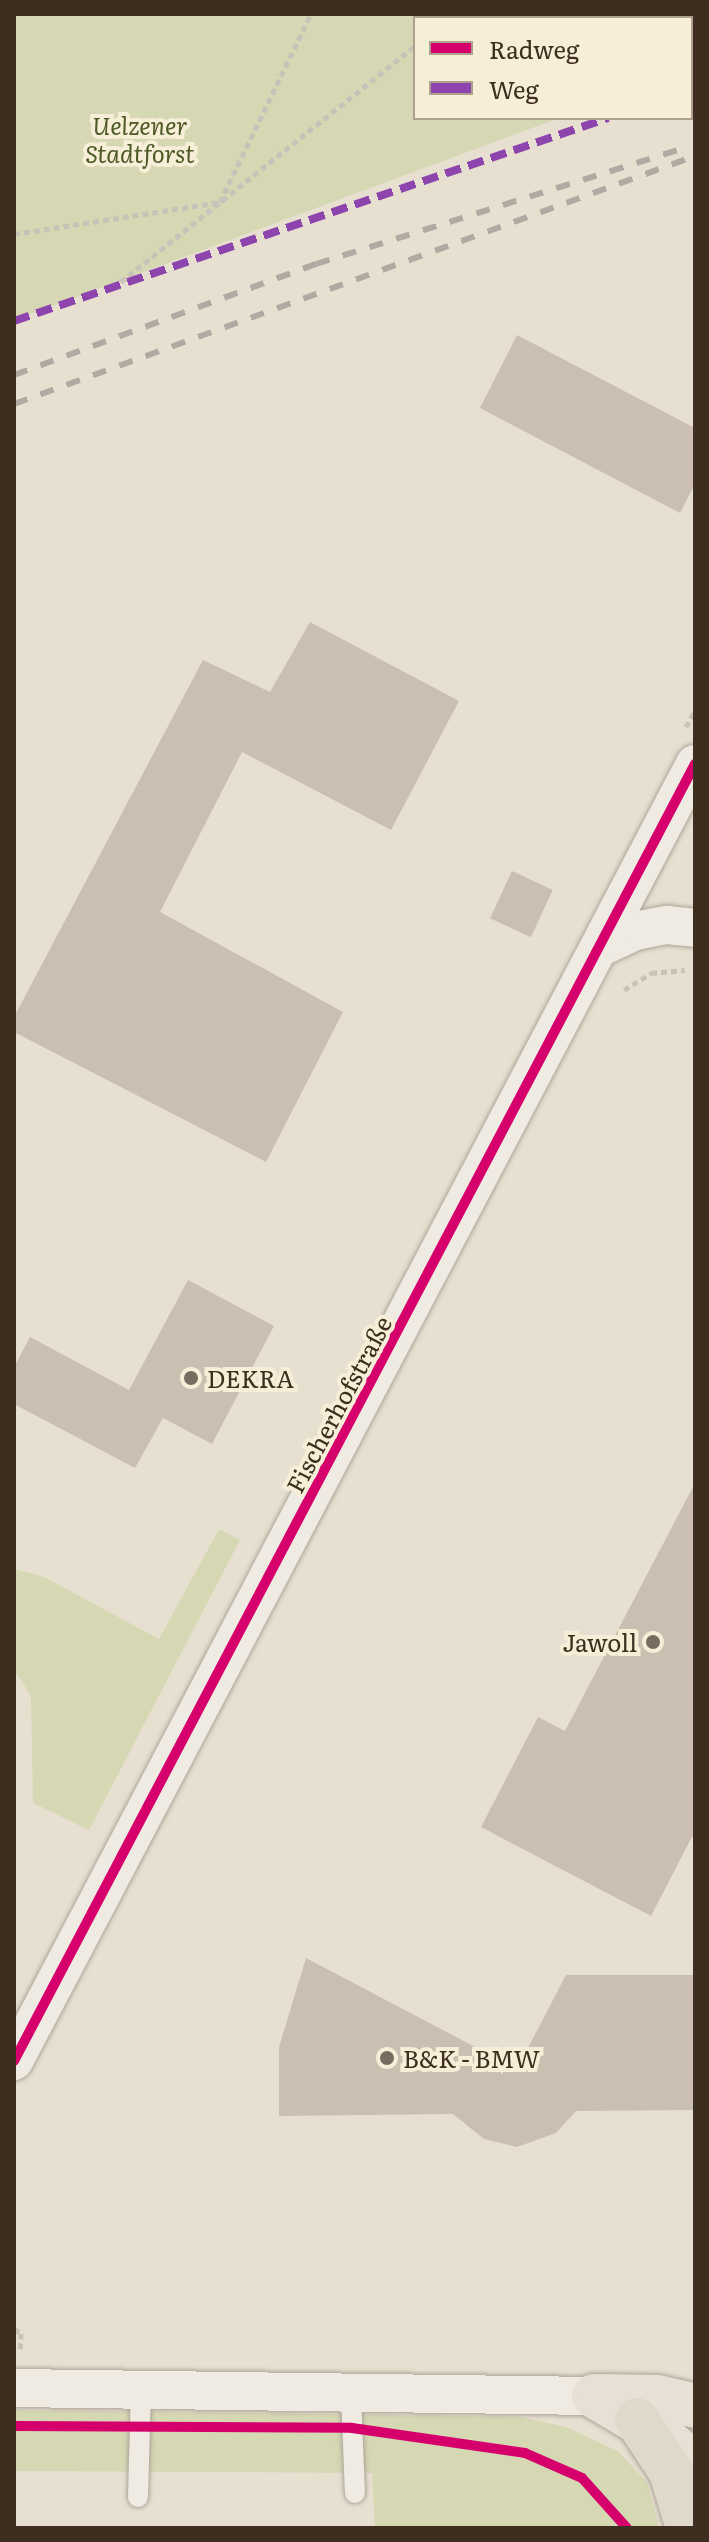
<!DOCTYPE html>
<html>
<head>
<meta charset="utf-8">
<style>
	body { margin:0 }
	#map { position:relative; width:709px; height:2542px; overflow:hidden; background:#e7e0d1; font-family:Literata,serif }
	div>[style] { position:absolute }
	.green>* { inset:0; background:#d6d7b3 }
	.building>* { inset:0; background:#cbbfb2; transform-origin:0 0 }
	.path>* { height:5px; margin-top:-2.5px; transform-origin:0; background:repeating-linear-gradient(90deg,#c8c2b9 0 6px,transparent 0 10px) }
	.roads { filter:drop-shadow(0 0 2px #ada599) drop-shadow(0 0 2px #ada599) }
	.service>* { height:20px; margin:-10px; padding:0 10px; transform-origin:10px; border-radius:10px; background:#efebe3 }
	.minor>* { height:38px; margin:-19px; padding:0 19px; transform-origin:19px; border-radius:19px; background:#efebe3 }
	.primary>* { height:44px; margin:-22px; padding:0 22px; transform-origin:22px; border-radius:22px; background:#e6e1d4 }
	.trunk>* { height:44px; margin:-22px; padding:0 22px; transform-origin:22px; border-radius:22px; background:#e0d9cb }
	.rail>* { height:6px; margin-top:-3px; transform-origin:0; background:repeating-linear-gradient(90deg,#afaaa2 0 14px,transparent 0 28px) }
	.quiet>* { height:8px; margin-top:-4px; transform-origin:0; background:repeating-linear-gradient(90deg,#8e44ad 0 16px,transparent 0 24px) }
	.cycleway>* { height:10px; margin:-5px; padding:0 5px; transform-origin:5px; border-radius:5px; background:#d6006c }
	.dots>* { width:22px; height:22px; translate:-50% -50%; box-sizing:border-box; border:4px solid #f7eed8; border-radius:50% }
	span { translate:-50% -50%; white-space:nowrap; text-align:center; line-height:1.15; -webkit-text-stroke:8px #f7eed8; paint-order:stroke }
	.park-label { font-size:24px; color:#4d5a26; font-style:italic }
	.poi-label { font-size:24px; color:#3d2e20 }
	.left { translate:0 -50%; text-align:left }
	.right { translate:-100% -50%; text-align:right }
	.street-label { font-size:24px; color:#3d2e20 }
	.frame { position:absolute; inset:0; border:16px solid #3d2e20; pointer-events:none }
	.legend { position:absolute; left:413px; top:16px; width:280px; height:104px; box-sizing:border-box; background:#f7eed8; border:2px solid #ada18e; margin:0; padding:10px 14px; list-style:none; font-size:24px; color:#3d2e20 }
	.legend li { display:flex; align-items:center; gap:16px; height:40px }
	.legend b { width:40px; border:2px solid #ada18e }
</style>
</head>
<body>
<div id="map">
	<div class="green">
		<div style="clip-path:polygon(14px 14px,695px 14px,695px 67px,691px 69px,691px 18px,415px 18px,415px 118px,559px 118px,14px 320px)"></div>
		<div style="clip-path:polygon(219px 1529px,240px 1540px,89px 1830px,33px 1803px,31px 1696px,14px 1669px,14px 1569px,44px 1577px,159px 1639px)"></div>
		<div style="clip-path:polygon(14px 2410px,520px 2417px,566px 2427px,619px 2452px,647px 2483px,659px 2528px,375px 2528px,372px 2473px,14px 2471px)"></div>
	</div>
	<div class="building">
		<div style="clip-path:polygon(517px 335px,695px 428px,695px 484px,680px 513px,480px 408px)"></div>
		<div style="clip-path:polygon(310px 622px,459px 701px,391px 830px,242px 752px,160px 912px,343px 1012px,266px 1162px,14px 1032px,14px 1017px,203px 660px,270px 692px)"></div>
		<div style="left:512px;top:871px;width:45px;height:52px;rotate:25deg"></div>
		<div style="clip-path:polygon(188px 1280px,274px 1326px,212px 1444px,163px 1418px,135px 1468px,14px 1404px,14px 1367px,30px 1337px,129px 1390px)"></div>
		<div style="clip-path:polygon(695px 1483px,695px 1831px,651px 1916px,481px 1827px,538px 1717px,565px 1731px)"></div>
		<div style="clip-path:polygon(306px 1958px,517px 2069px,566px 1975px,695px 1975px,695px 2110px,576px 2111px,556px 2133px,517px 2147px,484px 2139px,453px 2114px,279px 2116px,279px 2047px)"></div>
	</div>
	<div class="path">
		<div style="left:449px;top:18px;width:6px;rotate:-39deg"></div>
		<div style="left:14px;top:234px;width:208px;rotate:-8.8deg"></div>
		<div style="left:220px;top:202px;width:209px;rotate:-64.2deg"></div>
		<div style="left:113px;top:288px;width:387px;rotate:-38.7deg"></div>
		<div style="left:686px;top:727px;width:19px;rotate:-62deg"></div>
		<div style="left:624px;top:990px;width:32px;rotate:-32deg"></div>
		<div style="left:651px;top:973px;width:34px;rotate:-5deg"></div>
		<div style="left:14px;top:2329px;width:8px;rotate:30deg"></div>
		<div style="left:21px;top:2333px;width:17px;rotate:93deg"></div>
	</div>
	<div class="roads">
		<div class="service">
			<div style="left:351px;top:2395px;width:98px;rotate:87.7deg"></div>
			<div style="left:138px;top:2497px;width:106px;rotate:-88.4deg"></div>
		</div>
		<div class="minor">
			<div style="left:601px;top:947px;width:38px;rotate:-25deg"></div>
			<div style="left:635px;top:931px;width:33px;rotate:-11deg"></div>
			<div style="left:667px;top:925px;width:28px;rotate:6deg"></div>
			<div style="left:14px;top:2061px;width:1465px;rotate:-62.3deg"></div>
			<div style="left:14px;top:2388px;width:580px;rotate:0.79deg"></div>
		</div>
		<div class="primary">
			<div style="left:594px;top:2396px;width:79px;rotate:30.5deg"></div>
			<div style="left:662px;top:2436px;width:43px;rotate:40.3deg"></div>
			<div style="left:600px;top:2396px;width:57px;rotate:1deg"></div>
			<div style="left:657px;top:2397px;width:39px;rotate:13deg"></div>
		</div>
		<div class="trunk">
			<div style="left:637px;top:2420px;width:62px;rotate:56.8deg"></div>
			<div style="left:671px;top:2472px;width:59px;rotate:73.1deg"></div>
		</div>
	</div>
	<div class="rail">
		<div style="left:14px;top:375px;width:322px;rotate:-20.2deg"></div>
		<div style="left:316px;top:264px;width:389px;rotate:-17.5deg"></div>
		<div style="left:14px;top:404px;width:725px;rotate:-20.01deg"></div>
	</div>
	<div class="quiet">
		<div style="left:691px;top:90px;width:4px;rotate:-27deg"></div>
		<div style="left:14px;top:321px;width:628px;rotate:-18.87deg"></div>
	</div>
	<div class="cycleway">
		<div style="left:14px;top:2061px;width:1465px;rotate:-62.3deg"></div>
		<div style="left:16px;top:2426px;width:336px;rotate:0.3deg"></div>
		<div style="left:352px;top:2428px;width:175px;rotate:8.2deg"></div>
		<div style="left:525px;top:2453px;width:62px;rotate:23.7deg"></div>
		<div style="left:582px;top:2478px;width:67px;rotate:48deg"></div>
	</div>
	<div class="dots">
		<div style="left:191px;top:1378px;background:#786c5e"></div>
		<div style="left:653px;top:1642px;background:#786c5e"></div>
		<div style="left:387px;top:2058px;background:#786c5e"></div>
	</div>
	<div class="park-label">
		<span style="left:140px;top:139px">Uelzener<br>Stadtforst</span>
	</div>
	<div class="poi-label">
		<span class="left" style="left:207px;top:1378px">DEKRA</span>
		<span class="right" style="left:637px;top:1642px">Jawoll</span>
		<span class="left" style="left:403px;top:2058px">B&amp;K - BMW</span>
	</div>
	<div class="street-label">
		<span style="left:338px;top:1404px;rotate:-62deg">Fischerhofstraße</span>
	</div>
	<div class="frame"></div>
	<ul class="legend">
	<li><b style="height:10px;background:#d6006c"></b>Radweg</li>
	<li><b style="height:10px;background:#8e44ad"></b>Weg</li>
	</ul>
</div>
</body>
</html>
